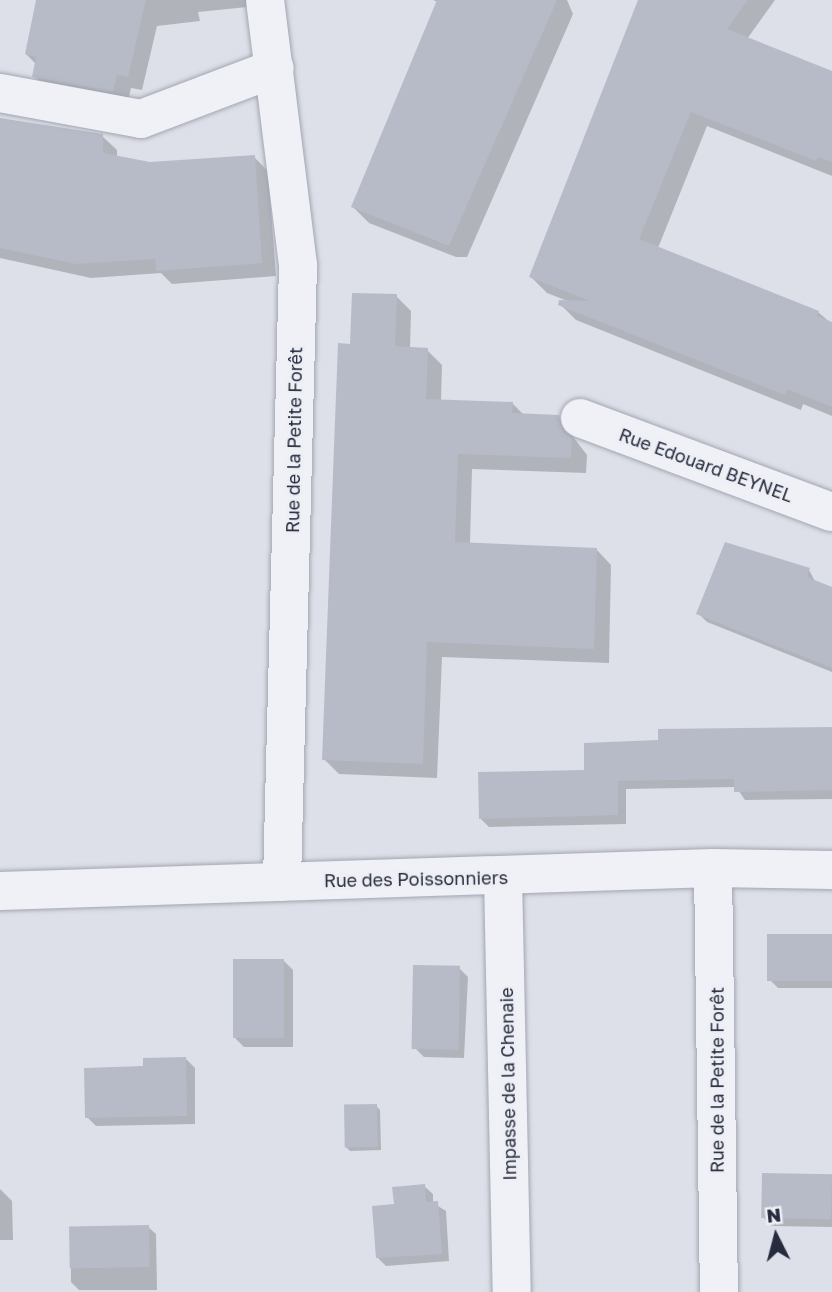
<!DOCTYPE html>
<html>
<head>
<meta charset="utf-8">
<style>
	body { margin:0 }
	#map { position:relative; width:832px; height:1292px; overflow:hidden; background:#dde0e8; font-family:"Golos Text",sans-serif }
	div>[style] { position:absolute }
	.shadow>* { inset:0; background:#0003 }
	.building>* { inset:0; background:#b7bbc7; transform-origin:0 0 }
	.roads { filter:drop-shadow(0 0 2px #a2a6b2) drop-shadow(0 0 2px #a2a6b2) }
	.minor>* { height:38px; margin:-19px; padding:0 19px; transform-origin:19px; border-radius:19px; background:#f0f1f6 }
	span { translate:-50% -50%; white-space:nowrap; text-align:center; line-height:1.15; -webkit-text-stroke:6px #edeff5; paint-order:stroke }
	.street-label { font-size:18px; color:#262c3e }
	.north { position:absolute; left:741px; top:1201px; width:70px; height:70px; -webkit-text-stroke:5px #edeff5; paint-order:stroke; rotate:354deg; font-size:19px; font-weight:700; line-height:28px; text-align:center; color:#262c3e }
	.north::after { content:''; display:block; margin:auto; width:24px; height:32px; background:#262c3e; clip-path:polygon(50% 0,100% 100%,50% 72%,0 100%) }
</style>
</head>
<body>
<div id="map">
	<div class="shadow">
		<div style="clip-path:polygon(38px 0,246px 0,247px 7px,198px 12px,200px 21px,157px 26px,142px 90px,131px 88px,127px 105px,48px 90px,34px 76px,36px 64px,26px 54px)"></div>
		<div style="clip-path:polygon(433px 0,567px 0,573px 14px,467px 257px,456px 257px,369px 223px,353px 207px,438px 2px)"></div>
		<div style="clip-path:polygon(640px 0,775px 0,747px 39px,832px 73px,832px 176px,707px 126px,658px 248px,818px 312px,832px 324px,832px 416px,803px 404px,801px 410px,576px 320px,560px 304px,570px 302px,547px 293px,531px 277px)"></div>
		<div style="clip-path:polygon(0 120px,102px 136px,117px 150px,117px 157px,150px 164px,254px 157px,268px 171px,276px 276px,172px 284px,161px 273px,91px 278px,0 258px)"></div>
		<div style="clip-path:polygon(396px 296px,411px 311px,410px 349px,427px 350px,442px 365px,441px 401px,512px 403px,524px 415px,558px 417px,587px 455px,586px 473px,472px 469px,470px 544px,596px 549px,611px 565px,609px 663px,442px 657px,437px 778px,339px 774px,324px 759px,351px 345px)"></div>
		<div style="clip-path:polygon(809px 570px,816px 583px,832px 589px,832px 672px,707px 622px,698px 613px)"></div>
		<div style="clip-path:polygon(832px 729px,832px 799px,745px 800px,736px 787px,626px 789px,626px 824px,489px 827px,480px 818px,586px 772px)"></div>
		<div style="clip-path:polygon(832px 936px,832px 988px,778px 988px,770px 980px)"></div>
		<div style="clip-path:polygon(284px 961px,293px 970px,293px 1047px,244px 1047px,235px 1038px)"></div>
		<div style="clip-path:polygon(459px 968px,468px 977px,464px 1058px,424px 1057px,415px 1048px)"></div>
		<div style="clip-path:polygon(186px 1059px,195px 1068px,195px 1124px,96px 1126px,87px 1117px,145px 1068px)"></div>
		<div style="clip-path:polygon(376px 1106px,380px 1110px,381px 1150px,350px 1151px,346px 1147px)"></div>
		<div style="clip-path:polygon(832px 1175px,832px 1227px,772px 1226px,763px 1217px)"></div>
		<div style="clip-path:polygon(424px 1186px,433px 1194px,433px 1203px,446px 1211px,449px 1261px,386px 1266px,377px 1257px)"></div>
		<div style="clip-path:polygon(0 1189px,12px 1201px,13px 1240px,0 1240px)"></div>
		<div style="clip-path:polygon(148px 1227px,156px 1234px,157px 1290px,79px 1290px,71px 1282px,71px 1228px)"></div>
	</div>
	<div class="building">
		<div style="clip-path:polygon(36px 0,146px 0,128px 77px,117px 75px,113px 92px,32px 77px,36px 57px,25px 54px)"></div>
		<div style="clip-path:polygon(437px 0,557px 0,449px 246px,351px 207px)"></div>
		<div style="clip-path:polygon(638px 0,748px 0,727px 29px,832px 71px,832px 162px,818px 157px,816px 161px,691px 112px,639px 239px,819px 311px,817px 316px,832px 322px,832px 407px,787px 389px,785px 395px,558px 305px,559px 300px,590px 301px,529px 277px)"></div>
		<div style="clip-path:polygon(0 118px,103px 134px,103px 153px,150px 162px,255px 155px,262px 263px,156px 271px,155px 259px,76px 264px,0 248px)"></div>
		<div style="clip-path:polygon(352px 293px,397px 294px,395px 346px,428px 348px,426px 399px,513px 402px,512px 413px,559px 415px,563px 431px,572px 438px,571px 458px,458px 454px,455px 542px,597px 548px,594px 649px,427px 642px,423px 764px,322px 760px,338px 343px,350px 344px)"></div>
		<div style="clip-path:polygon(725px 542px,810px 568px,807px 577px,832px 587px,832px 668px,696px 614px)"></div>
		<div style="clip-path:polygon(832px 727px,832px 790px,734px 792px,734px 779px,618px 781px,618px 815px,479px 819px,478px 772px,584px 770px,584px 743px,658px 740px,658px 729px)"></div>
		<div style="left:767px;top:934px;width:65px;height:47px"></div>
		<div style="left:233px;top:959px;width:51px;height:79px"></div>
		<div style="left:413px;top:965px;width:47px;height:84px;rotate:1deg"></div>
		<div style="clip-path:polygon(186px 1057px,187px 1116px,85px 1118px,84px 1068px,143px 1066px,143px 1058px)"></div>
		<div style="left:377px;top:1104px;width:43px;height:33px;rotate:89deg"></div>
		<div style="left:762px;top:1173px;width:70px;height:45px;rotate:1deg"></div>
		<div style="clip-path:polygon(425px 1184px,426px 1202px,438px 1201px,442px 1254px,376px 1258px,372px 1206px,394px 1204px,392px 1187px)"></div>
		<div style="left:149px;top:1225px;width:42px;height:80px;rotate:89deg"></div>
	</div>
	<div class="roads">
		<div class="minor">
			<div style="left:265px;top:0;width:267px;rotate:82.9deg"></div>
			<div style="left:298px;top:265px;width:617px;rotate:91.49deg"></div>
			<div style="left:0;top:93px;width:143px;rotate:10.4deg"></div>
			<div style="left:141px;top:119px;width:143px;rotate:-20.8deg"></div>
			<div style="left:580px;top:418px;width:269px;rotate:20.5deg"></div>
			<div style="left:713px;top:868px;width:424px;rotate:89.2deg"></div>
			<div style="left:503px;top:877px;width:415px;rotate:88.8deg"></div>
			<div style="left:0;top:891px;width:713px;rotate:-1.85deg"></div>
			<div style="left:713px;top:868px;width:119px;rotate:1deg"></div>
		</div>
	</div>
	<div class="street-label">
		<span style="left:294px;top:440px;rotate:-89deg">Rue de la Petite Forêt</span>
		<span style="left:706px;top:465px;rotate:20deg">Rue Edouard BEYNEL</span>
		<span style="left:416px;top:879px;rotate:-1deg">Rue des Poissonniers</span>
		<span style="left:717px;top:1080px;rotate:-90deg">Rue de la Petite Forêt</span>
		<span style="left:508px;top:1084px;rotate:-91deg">Impasse de la Chenaie</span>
	</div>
	<div class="north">N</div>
</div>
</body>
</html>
